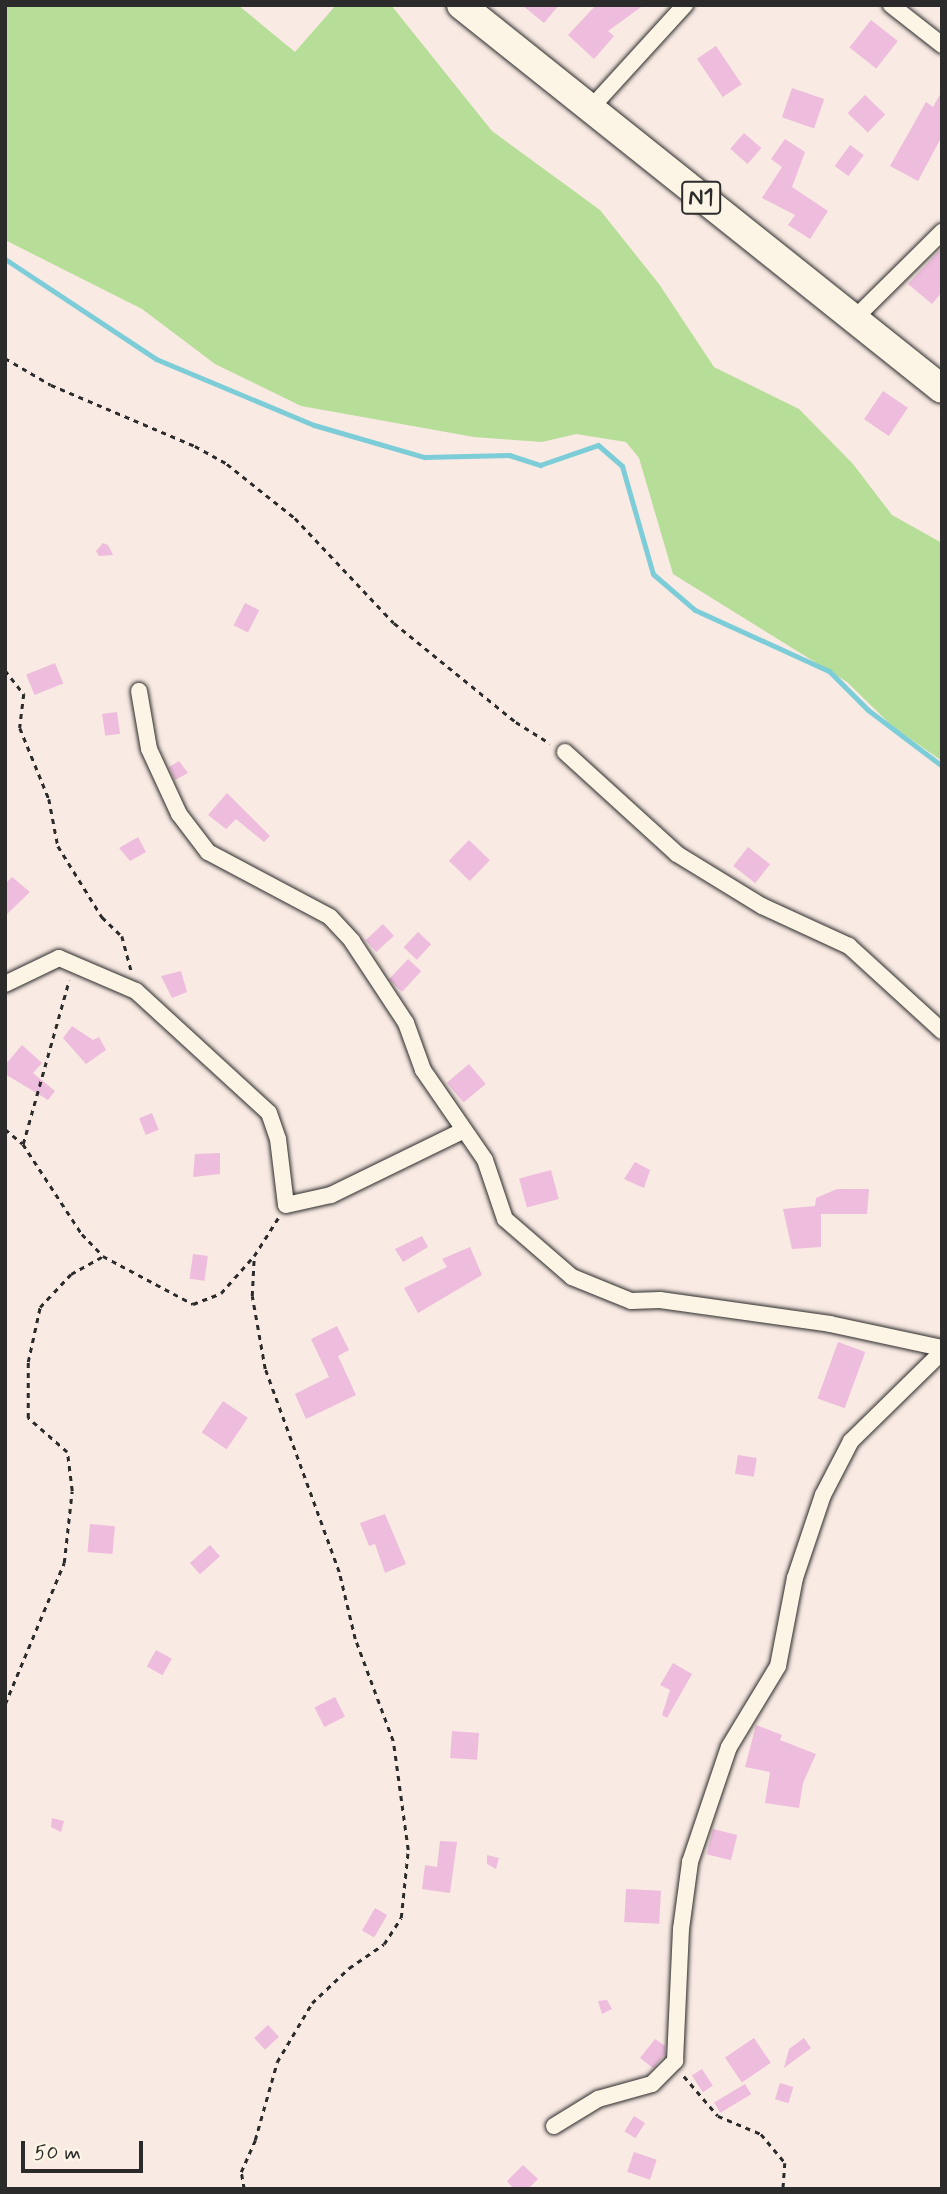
<!DOCTYPE html>
<html>
<head>
<meta charset="utf-8">
<style>
	body { margin:0 }
	#map { position:relative; width:947px; height:2194px; overflow:hidden; background:#f9eae3; font-family:Mynerve,sans-serif }
	div>[style] { position:absolute }
	.green>* { inset:0; background:#b7de99 }
	.stream>* { height:5px; margin:-2.5px; padding:0 2.5px; transform-origin:2.5px; border-radius:2.5px; background:#7dcdd9 }
	.building>* { inset:0; background:#eebcdc; transform-origin:0 0 }
	.path>* { height:2.5px; margin-top:-1.25px; transform-origin:0; background:repeating-linear-gradient(90deg,#2b2b2b 0 5px,transparent 0 10px) }
	.roads { filter:drop-shadow(0 0 2px #2b2b2b) drop-shadow(0 0 2px #2b2b2b) }
	.street>* { height:16px; margin:-8px; padding:0 8px; transform-origin:8px; border-radius:8px; background:#fcf5e5 }
	.highway>* { height:28px; margin:-14px; padding:0 14px; transform-origin:14px; border-radius:14px; background:#fcf5e5 }
	span { translate:-50% -50%; white-space:nowrap; text-align:center; line-height:1.15; -webkit-text-stroke:5px #fcf5e5; paint-order:stroke }
	.shield-label span { padding:2px 5px; background:#fcf5e5; border:2px solid; border-radius:5px; -webkit-text-stroke-width:0 }
	.shield-label { font-size:23px; color:#2b2b2b; font-weight:700 }
	.frame { position:absolute; inset:0; border:7px solid #2b2b2b; pointer-events:none }
	.scale { position:absolute; left:21px; top:2141px; width:122px; height:32px; box-sizing:border-box; border:4px solid #2b2b2b; border-top:0; padding-left:9px; font-size:21px; line-height:24px; white-space:nowrap; color:#2b2b2b; -webkit-text-stroke:5px #fcf5e5; paint-order:stroke }
</style>
</head>
<body>
<div id="map">
	<div class="green">
		<div style="clip-path:polygon(5px 5px,238px 5px,295px 52px,336px 5px,391px 5px,492px 131px,600px 210px,659px 284px,714px 367px,799px 409px,853px 464px,892px 515px,942px 543px,942px 761px,892px 726px,847px 682px,673px 574px,639px 458px,626px 442px,576px 434px,542px 442px,474px 437px,301px 406px,215px 364px,142px 309px,5px 240px)"></div>
	</div>
	<div class="stream">
		<div style="left:5px;top:259px;width:181px;rotate:33.5deg"></div>
		<div style="left:156px;top:359px;width:171px;rotate:22.7deg"></div>
		<div style="left:314px;top:425px;width:115px;rotate:16.2deg"></div>
		<div style="left:424px;top:457px;width:85px;rotate:-1.3deg"></div>
		<div style="left:509px;top:455px;width:33px;rotate:18deg"></div>
		<div style="left:540px;top:465px;width:61px;rotate:-19deg"></div>
		<div style="left:598px;top:445px;width:32px;rotate:41deg"></div>
		<div style="left:622px;top:466px;width:112px;rotate:74deg"></div>
		<div style="left:653px;top:574px;width:55px;rotate:40.6deg"></div>
		<div style="left:695px;top:610px;width:147px;rotate:24.5deg"></div>
		<div style="left:829px;top:671px;width:55px;rotate:45deg"></div>
		<div style="left:868px;top:710px;width:93px;rotate:37.1deg"></div>
	</div>
	<div class="building">
		<div style="clip-path:polygon(522px 5px,559px 5px,544px 23px)"></div>
		<div style="clip-path:polygon(596px 5px,644px 5px,608px 31px,614px 36px,594px 59px,568px 35px)"></div>
		<div style="left:871px;top:20px;width:34px;height:35px;rotate:38deg"></div>
		<div style="left:716px;top:46px;width:46px;height:23px;rotate:56deg"></div>
		<div style="left:792px;top:88px;width:34px;height:31px;rotate:19deg"></div>
		<div style="clip-path:polygon(942px 91px,942px 136px,918px 181px,890px 166px,926px 102px,933px 107px)"></div>
		<div style="left:865px;top:95px;width:28px;height:25px;rotate:44deg"></div>
		<div style="left:744px;top:133px;width:23px;height:21px;rotate:41deg"></div>
		<div style="clip-path:polygon(785px 139px,805px 152px,792px 187px,828px 211px,810px 239px,788px 225px,795px 215px,762px 198px,782px 167px,771px 159px)"></div>
		<div style="left:850px;top:145px;width:17px;height:26px;rotate:36deg"></div>
		<div style="clip-path:polygon(942px 248px,942px 292px,932px 304px,908px 284px)"></div>
		<div style="left:883px;top:391px;width:30px;height:34px;rotate:34deg"></div>
		<div style="clip-path:polygon(103px 543px,108px 545px,113px 555px,99px 556px,96px 551px)"></div>
		<div style="left:245px;top:603px;width:16px;height:25px;rotate:27deg"></div>
		<div style="left:55px;top:663px;width:22px;height:31px;rotate:68deg"></div>
		<div style="left:117px;top:712px;width:22px;height:15px;rotate:82deg"></div>
		<div style="clip-path:polygon(179px 761px,188px 773px,175px 780px,169px 767px)"></div>
		<div style="clip-path:polygon(227px 793px,270px 836px,264px 842px,236px 819px,226px 829px,208px 815px)"></div>
		<div style="clip-path:polygon(138px 837px,146px 852px,130px 861px,119px 848px)"></div>
		<div style="left:469px;top:840px;width:29px;height:29px;rotate:44deg"></div>
		<div style="left:748px;top:847px;width:28px;height:24px;rotate:38deg"></div>
		<div style="clip-path:polygon(12px 877px,30px 892px,5px 916px,5px 884px)"></div>
		<div style="left:383px;top:924px;width:16px;height:24px;rotate:47deg"></div>
		<div style="left:418px;top:932px;width:18px;height:21px;rotate:43deg"></div>
		<div style="left:408px;top:959px;width:18px;height:28px;rotate:43deg"></div>
		<div style="clip-path:polygon(181px 971px,187px 992px,172px 998px,161px 976px)"></div>
		<div style="clip-path:polygon(72px 1026px,93px 1040px,99px 1037px,106px 1050px,86px 1064px,63px 1038px)"></div>
		<div style="clip-path:polygon(22px 1045px,42px 1063px,33px 1073px,55px 1091px,48px 1100px,5px 1074px,5px 1065px)"></div>
		<div style="left:469px;top:1064px;width:26px;height:29px;rotate:50deg"></div>
		<div style="left:152px;top:1113px;width:18px;height:14px;rotate:68deg"></div>
		<div style="clip-path:polygon(220px 1153px,220px 1174px,193px 1177px,195px 1154px)"></div>
		<div style="clip-path:polygon(635px 1162px,650px 1170px,644px 1188px,624px 1179px)"></div>
		<div style="left:551px;top:1170px;width:30px;height:33px;rotate:75deg"></div>
		<div style="clip-path:polygon(837px 1189px,869px 1189px,867px 1214px,821px 1214px,821px 1247px,792px 1249px,783px 1209px,815px 1206px,816px 1198px)"></div>
		<div style="clip-path:polygon(422px 1236px,428px 1247px,403px 1262px,395px 1249px)"></div>
		<div style="clip-path:polygon(470px 1247px,482px 1275px,418px 1313px,404px 1288px,447px 1267px,442px 1259px)"></div>
		<div style="left:193px;top:1254px;width:15px;height:25px;rotate:8deg"></div>
		<div style="clip-path:polygon(337px 1326px,349px 1350px,338px 1356px,356px 1395px,306px 1419px,295px 1394px,329px 1377px,311px 1339px)"></div>
		<div style="left:838px;top:1342px;width:29px;height:60px;rotate:20deg"></div>
		<div style="left:223px;top:1401px;width:30px;height:38px;rotate:34deg"></div>
		<div style="left:738px;top:1455px;width:19px;height:19px;rotate:9deg"></div>
		<div style="clip-path:polygon(385px 1514px,406px 1564px,385px 1573px,375px 1544px,369px 1546px,360px 1523px)"></div>
		<div style="left:90px;top:1524px;width:25px;height:28px;rotate:5deg"></div>
		<div style="left:210px;top:1545px;width:15px;height:27px;rotate:48deg"></div>
		<div style="left:156px;top:1650px;width:18px;height:19px;rotate:29deg"></div>
		<div style="clip-path:polygon(673px 1663px,692px 1674px,667px 1718px,662px 1715px,670px 1690px,660px 1685px)"></div>
		<div style="left:335px;top:1697px;width:22px;height:23px;rotate:63deg"></div>
		<div style="clip-path:polygon(756px 1725px,782px 1735px,780px 1740px,816px 1754px,803px 1783px,799px 1808px,765px 1803px,770px 1772px,745px 1767px)"></div>
		<div style="left:452px;top:1731px;width:27px;height:27px;rotate:4deg"></div>
		<div style="clip-path:polygon(52px 1818px,64px 1821px,61px 1832px,51px 1827px)"></div>
		<div style="left:713px;top:1829px;width:25px;height:26px;rotate:14deg"></div>
		<div style="clip-path:polygon(440px 1841px,457px 1842px,450px 1893px,422px 1889px,425px 1865px,437px 1867px)"></div>
		<div style="clip-path:polygon(487px 1855px,499px 1858px,496px 1869px,487px 1864px)"></div>
		<div style="left:626px;top:1889px;width:35px;height:33px;rotate:3deg"></div>
		<div style="left:375px;top:1908px;width:14px;height:26px;rotate:30deg"></div>
		<div style="clip-path:polygon(607px 2000px,612px 2009px,602px 2014px,598px 2001px)"></div>
		<div style="left:268px;top:2025px;width:16px;height:19px;rotate:47deg"></div>
		<div style="left:754px;top:2038px;width:30px;height:35px;rotate:56deg"></div>
		<div style="clip-path:polygon(804px 2038px,811px 2048px,784px 2068px,789px 2049px)"></div>
		<div style="clip-path:polygon(655px 2039px,665px 2046px,665px 2054px,653px 2068px,640px 2058px)"></div>
		<div style="left:702px;top:2069px;width:20px;height:12px;rotate:57deg"></div>
		<div style="left:780px;top:2083px;width:14px;height:17px;rotate:17deg"></div>
		<div style="left:745px;top:2084px;width:12px;height:36px;rotate:59deg"></div>
		<div style="left:634px;top:2116px;width:13px;height:18px;rotate:32deg"></div>
		<div style="left:634px;top:2152px;width:24px;height:21px;rotate:19deg"></div>
		<div style="clip-path:polygon(523px 2165px,538px 2179px,528px 2189px,514px 2189px,507px 2181px)"></div>
	</div>
	<div class="path">
		<div style="left:5px;top:358px;width:53px;rotate:30.4deg"></div>
		<div style="left:51px;top:385px;width:156px;rotate:23deg"></div>
		<div style="left:195px;top:446px;width:37px;rotate:29deg"></div>
		<div style="left:227px;top:464px;width:87px;rotate:38.5deg"></div>
		<div style="left:295px;top:518px;width:144px;rotate:46.7deg"></div>
		<div style="left:394px;top:623px;width:157px;rotate:39.1deg"></div>
		<div style="left:516px;top:722px;width:40px;rotate:32deg"></div>
		<div style="left:5px;top:670px;width:31px;rotate:52deg"></div>
		<div style="left:24px;top:694px;width:34px;rotate:97deg"></div>
		<div style="left:20px;top:728px;width:77px;rotate:67.8deg"></div>
		<div style="left:49px;top:799px;width:48px;rotate:79.2deg"></div>
		<div style="left:58px;top:846px;width:84px;rotate:58.2deg"></div>
		<div style="left:102px;top:917px;width:28px;rotate:44deg"></div>
		<div style="left:122px;top:936px;width:35px;rotate:75deg"></div>
		<div style="left:5px;top:1129px;width:23px;rotate:40deg"></div>
		<div style="left:23px;top:1144px;width:108px;rotate:56.8deg"></div>
		<div style="left:82px;top:1234px;width:30px;rotate:46deg"></div>
		<div style="left:103px;top:1256px;width:102px;rotate:28.1deg"></div>
		<div style="left:193px;top:1304px;width:30px;rotate:-21deg"></div>
		<div style="left:221px;top:1293px;width:50px;rotate:-48.3deg"></div>
		<div style="left:23px;top:1144px;width:170px;rotate:-74.3deg"></div>
		<div style="left:5px;top:1704px;width:153px;rotate:-67.3deg"></div>
		<div style="left:64px;top:1563px;width:72px;rotate:-83.7deg"></div>
		<div style="left:72px;top:1491px;width:39px;rotate:-97deg"></div>
		<div style="left:67px;top:1452px;width:52px;rotate:-138.9deg"></div>
		<div style="left:28px;top:1418px;width:56px;rotate:-90deg"></div>
		<div style="left:28px;top:1362px;width:56px;rotate:-77.7deg"></div>
		<div style="left:40px;top:1307px;width:45px;rotate:-46.8deg"></div>
		<div style="left:71px;top:1274px;width:37px;rotate:-29deg"></div>
		<div style="left:684px;top:2076px;width:52px;rotate:49.6deg"></div>
		<div style="left:718px;top:2116px;width:47px;rotate:22.7deg"></div>
		<div style="left:761px;top:2134px;width:38px;rotate:50deg"></div>
		<div style="left:785px;top:2163px;width:26px;rotate:94deg"></div>
		<div style="left:244px;top:2189px;width:17px;rotate:-100deg"></div>
		<div style="left:241px;top:2172px;width:35px;rotate:-66deg"></div>
		<div style="left:255px;top:2140px;width:81px;rotate:-74.2deg"></div>
		<div style="left:277px;top:2062px;width:69px;rotate:-59.3deg"></div>
		<div style="left:312px;top:2003px;width:51px;rotate:-43.4deg"></div>
		<div style="left:349px;top:1968px;width:42px;rotate:-34.4deg"></div>
		<div style="left:384px;top:1944px;width:31px;rotate:-57deg"></div>
		<div style="left:401px;top:1918px;width:68px;rotate:-84.1deg"></div>
		<div style="left:408px;top:1850px;width:110px;rotate:-97.8deg"></div>
		<div style="left:393px;top:1741px;width:109px;rotate:-110.4deg"></div>
		<div style="left:355px;top:1639px;width:69px;rotate:-103.4deg"></div>
		<div style="left:339px;top:1572px;width:216px;rotate:-110deg"></div>
		<div style="left:265px;top:1369px;width:74px;rotate:-100.1deg"></div>
		<div style="left:252px;top:1296px;width:40px;rotate:-87.1deg"></div>
		<div style="left:254px;top:1256px;width:45px;rotate:-57.7deg"></div>
	</div>
	<div class="roads">
		<div class="street">
			<div style="left:891px;top:5px;width:65px;rotate:38.1deg"></div>
			<div style="left:590px;top:109px;width:141px;rotate:-47.6deg"></div>
			<div style="left:854px;top:319px;width:124px;rotate:-44.7deg"></div>
			<div style="left:139px;top:691px;width:59px;rotate:80.2deg"></div>
			<div style="left:149px;top:749px;width:72px;rotate:65.2deg"></div>
			<div style="left:179px;top:814px;width:48px;rotate:52.7deg"></div>
			<div style="left:208px;top:852px;width:138px;rotate:28deg"></div>
			<div style="left:330px;top:917px;width:33px;rotate:47deg"></div>
			<div style="left:352px;top:941px;width:98px;rotate:56.6deg"></div>
			<div style="left:406px;top:1023px;width:50px;rotate:70.1deg"></div>
			<div style="left:423px;top:1070px;width:109px;rotate:55.4deg"></div>
			<div style="left:485px;top:1160px;width:62px;rotate:71.3deg"></div>
			<div style="left:505px;top:1219px;width:89px;rotate:40.9deg"></div>
			<div style="left:572px;top:1277px;width:64px;rotate:22.1deg"></div>
			<div style="left:631px;top:1301px;width:29px;rotate:-2deg"></div>
			<div style="left:660px;top:1300px;width:172px;rotate:8deg"></div>
			<div style="left:830px;top:1324px;width:115px;rotate:12.1deg"></div>
			<div style="left:565px;top:752px;width:151px;rotate:42.3deg"></div>
			<div style="left:677px;top:854px;width:100px;rotate:31.5deg"></div>
			<div style="left:762px;top:906px;width:96px;rotate:24.7deg"></div>
			<div style="left:849px;top:946px;width:126px;rotate:42.4deg"></div>
			<div style="left:5px;top:984px;width:60px;rotate:-25.7deg"></div>
			<div style="left:59px;top:958px;width:84px;rotate:23.2deg"></div>
			<div style="left:136px;top:991px;width:180px;rotate:42.5deg"></div>
			<div style="left:269px;top:1113px;width:28px;rotate:71deg"></div>
			<div style="left:278px;top:1139px;width:66px;rotate:83.1deg"></div>
			<div style="left:286px;top:1205px;width:46px;rotate:-12.5deg"></div>
			<div style="left:331px;top:1195px;width:146px;rotate:-26deg"></div>
			<div style="left:554px;top:2126px;width:52px;rotate:-31.5deg"></div>
			<div style="left:598px;top:2099px;width:56px;rotate:-15.5deg"></div>
			<div style="left:652px;top:2084px;width:33px;rotate:-45deg"></div>
			<div style="left:675px;top:2061px;width:132px;rotate:-87.4deg"></div>
			<div style="left:681px;top:1929px;width:68px;rotate:-82.3deg"></div>
			<div style="left:690px;top:1862px;width:121px;rotate:-71.3deg"></div>
			<div style="left:729px;top:1747px;width:95px;rotate:-58.8deg"></div>
			<div style="left:778px;top:1666px;width:90px;rotate:-79.1deg"></div>
			<div style="left:795px;top:1578px;width:88px;rotate:-71.4deg"></div>
			<div style="left:823px;top:1495px;width:61px;rotate:-62.6deg"></div>
			<div style="left:851px;top:1441px;width:127px;rotate:-44.4deg"></div>
		</div>
		<div class="highway">
			<div style="left:461px;top:5px;width:615px;rotate:38.6deg"></div>
		</div>
	</div>
	<div class="shield-label">
		<span style="left:701px;top:198px">N1</span>
	</div>
	<div class="frame"></div>
	<div class="scale">50 m</div>
</div>
</body>
</html>
